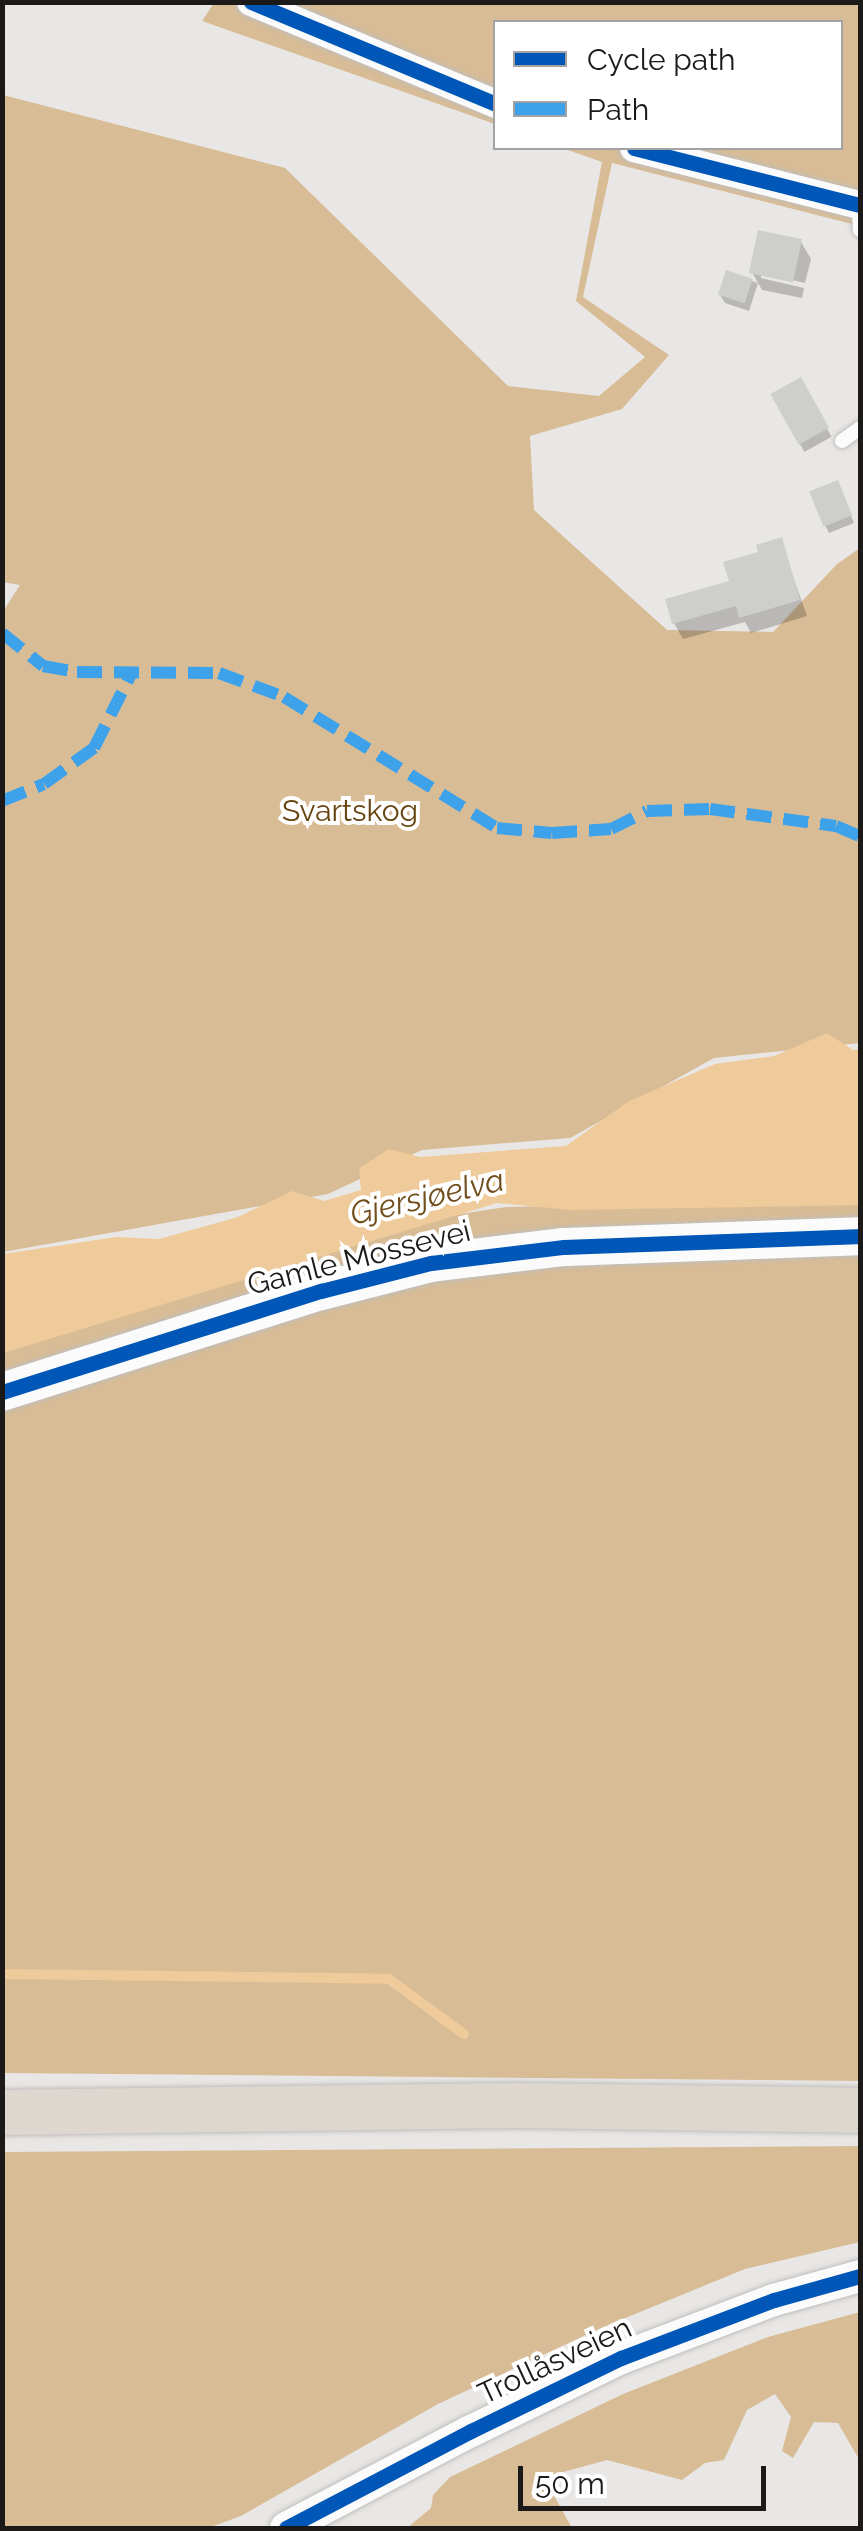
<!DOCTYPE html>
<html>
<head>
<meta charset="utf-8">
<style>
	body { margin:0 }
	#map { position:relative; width:863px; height:2531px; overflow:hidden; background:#e9e7e5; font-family:Raleway,sans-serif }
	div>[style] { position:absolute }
	.forest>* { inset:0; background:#d8bc96 }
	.water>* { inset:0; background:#efca9a }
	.shadow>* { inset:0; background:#0003; transform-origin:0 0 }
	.stream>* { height:10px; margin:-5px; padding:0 5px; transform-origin:5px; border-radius:5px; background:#efca9a }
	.building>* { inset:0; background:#cececd; transform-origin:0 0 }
	.roads { filter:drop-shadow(0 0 2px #bfbebc) drop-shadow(0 0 2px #bfbebc) }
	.service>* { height:14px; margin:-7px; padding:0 7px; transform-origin:7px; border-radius:7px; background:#fcfbfb }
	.minor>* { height:28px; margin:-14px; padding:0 14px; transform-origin:14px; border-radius:14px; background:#fcfbfb }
	.tertiary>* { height:32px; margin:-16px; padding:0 16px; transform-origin:16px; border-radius:16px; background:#fcfbfb }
	.secondary>* { height:38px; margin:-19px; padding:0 19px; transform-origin:19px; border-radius:19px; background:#fcfbfb }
	.trunk>* { height:45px; margin:-22.5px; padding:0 22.5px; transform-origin:22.5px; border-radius:22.5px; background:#ddd7d0 }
	.quiet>* { height:12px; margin-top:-6px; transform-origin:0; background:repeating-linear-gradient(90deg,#3da2ea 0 25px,transparent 0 37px) }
	.cycleway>* { height:15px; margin:-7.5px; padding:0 7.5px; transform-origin:7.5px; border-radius:7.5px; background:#0057b8 }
	span { translate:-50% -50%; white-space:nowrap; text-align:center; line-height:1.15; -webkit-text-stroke:8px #fff; paint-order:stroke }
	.park-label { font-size:30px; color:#66430f }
	.street-label { font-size:30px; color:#1b1a19 }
	.water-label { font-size:32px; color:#714d1b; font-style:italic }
	.frame { position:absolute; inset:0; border:5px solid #1b1a19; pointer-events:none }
	.legend { position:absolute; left:493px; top:20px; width:350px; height:130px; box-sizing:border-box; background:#fff; border:2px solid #a4a3a3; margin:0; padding:12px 18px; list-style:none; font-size:30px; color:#1b1a19 }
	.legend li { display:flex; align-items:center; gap:20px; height:50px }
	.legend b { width:50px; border:2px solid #a4a3a3 }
	.scale { position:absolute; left:518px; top:2466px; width:248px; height:45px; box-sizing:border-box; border:5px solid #1b1a19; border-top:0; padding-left:12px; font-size:30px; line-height:35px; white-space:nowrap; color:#1b1a19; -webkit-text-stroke:8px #fff; paint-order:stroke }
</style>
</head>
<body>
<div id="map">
	<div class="forest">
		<div style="clip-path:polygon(214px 3px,860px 3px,860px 226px,612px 163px,583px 297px,669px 355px,622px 409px,530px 436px,534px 510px,667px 630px,773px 632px,837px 564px,860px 548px,860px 1043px,714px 1058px,570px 1138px,422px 1150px,328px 1194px,3px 1252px,2px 613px,20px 585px,2px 582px,3px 95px,285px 168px,508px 386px,599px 396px,645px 357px,576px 301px,602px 162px,562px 148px,840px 148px,840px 22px,496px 22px,495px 124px,202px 21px)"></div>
		<div style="clip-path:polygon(860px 1198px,860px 2081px,3px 2073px,3px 1341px,395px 1224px,506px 1207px)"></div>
		<div style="clip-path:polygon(860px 2146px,860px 2242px,745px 2269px,601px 2328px,438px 2404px,241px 2516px,208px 2528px,3px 2528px,3px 2152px)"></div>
		<div style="clip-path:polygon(860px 2312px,860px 2461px,838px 2423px,814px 2422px,793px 2458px,782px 2451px,791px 2417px,775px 2394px,747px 2410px,724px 2460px,705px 2463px,682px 2480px,607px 2460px,556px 2474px,552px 2492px,572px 2528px,407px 2528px,431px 2508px,433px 2495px,450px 2477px,623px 2394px,768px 2337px)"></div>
	</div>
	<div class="water">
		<div style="clip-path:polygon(827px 1033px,853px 1050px,860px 1049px,860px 1205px,571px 1210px,497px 1203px,3px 1353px,3px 1254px,116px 1237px,159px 1239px,238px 1217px,292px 1191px,324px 1201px,361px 1190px,359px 1168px,389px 1149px,420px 1157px,566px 1146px,629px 1101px,715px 1064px,774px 1056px)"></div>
	</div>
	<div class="shadow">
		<div style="clip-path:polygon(801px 242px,811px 259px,805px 283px,761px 273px,761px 278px,804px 288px,802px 298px,762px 290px,758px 283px,749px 311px,725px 303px,720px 295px,728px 273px,758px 283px,752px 272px)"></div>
		<div style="left:800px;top:380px;width:65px;height:31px;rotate:61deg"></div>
		<div style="clip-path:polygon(841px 491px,854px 523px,829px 533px,825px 525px)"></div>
		<div style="clip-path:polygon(780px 540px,807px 616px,751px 633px,745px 622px,683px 639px,674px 623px,732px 583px)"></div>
	</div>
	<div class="stream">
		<div style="left:2px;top:1974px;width:387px;rotate:0.7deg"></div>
		<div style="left:389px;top:1979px;width:93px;rotate:36.3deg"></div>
	</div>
	<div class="building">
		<div style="left:758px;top:230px;width:45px;height:44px;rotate:12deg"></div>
		<div style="left:726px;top:270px;width:28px;height:26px;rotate:18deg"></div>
		<div style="left:801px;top:377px;width:58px;height:35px;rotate:61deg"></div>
		<div style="left:838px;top:480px;width:38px;height:31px;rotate:68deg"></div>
		<div style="clip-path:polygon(782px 537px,800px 600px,739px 618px,736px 606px,672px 624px,665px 599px,729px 581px,723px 562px,758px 552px,756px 545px)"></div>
	</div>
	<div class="roads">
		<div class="service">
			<div style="left:859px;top:205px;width:25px;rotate:88deg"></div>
			<div style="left:842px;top:441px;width:22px;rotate:-36deg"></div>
		</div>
		<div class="minor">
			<div style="left:251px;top:2px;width:265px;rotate:22.6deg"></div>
			<div style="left:634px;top:148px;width:233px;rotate:14.2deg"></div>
		</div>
		<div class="tertiary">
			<div style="left:286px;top:2528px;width:209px;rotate:-27.7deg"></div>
			<div style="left:471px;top:2431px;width:167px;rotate:-26deg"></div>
			<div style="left:621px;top:2358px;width:164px;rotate:-20.8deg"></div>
			<div style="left:774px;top:2300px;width:89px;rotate:-15.6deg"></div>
		</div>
		<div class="secondary">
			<div style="left:2px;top:1392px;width:335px;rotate:-17.6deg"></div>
			<div style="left:321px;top:1291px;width:114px;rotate:-14.3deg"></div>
			<div style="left:431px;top:1263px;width:134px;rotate:-6.9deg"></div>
			<div style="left:564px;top:1247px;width:296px;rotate:-2.1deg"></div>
		</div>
		<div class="trunk">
			<div style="left:2px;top:2112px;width:516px;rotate:-0.78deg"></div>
			<div style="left:518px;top:2105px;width:342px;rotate:0.8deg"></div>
		</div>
	</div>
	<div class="quiet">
		<div style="left:2px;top:633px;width:53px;rotate:38.8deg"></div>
		<div style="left:43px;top:666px;width:35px;rotate:10deg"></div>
		<div style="left:77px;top:672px;width:142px;rotate:0.4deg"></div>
		<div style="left:219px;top:673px;width:69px;rotate:20.3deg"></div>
		<div style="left:284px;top:697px;width:250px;rotate:31.6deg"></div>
		<div style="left:497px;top:828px;width:55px;rotate:5.2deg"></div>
		<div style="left:552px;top:833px;width:59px;rotate:-3.9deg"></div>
		<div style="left:611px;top:829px;width:40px;rotate:-26.6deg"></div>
		<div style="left:647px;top:811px;width:63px;rotate:-1.8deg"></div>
		<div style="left:710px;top:809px;width:127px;rotate:7.7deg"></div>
		<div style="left:836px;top:826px;width:26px;rotate:23deg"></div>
		<div style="left:2px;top:801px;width:45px;rotate:-22deg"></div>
		<div style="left:44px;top:784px;width:62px;rotate:-35.8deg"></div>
		<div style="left:94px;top:748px;width:87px;rotate:-63.4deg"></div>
	</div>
	<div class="cycleway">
		<div style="left:251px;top:2px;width:265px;rotate:22.6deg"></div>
		<div style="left:634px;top:148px;width:233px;rotate:14.2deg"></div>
		<div style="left:2px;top:1392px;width:335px;rotate:-17.6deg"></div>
		<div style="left:321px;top:1291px;width:114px;rotate:-14.3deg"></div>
		<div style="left:431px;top:1263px;width:134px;rotate:-6.9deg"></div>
		<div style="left:564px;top:1247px;width:296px;rotate:-2.1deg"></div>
		<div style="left:286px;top:2528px;width:209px;rotate:-27.7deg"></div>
		<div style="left:471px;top:2431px;width:167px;rotate:-26deg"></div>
		<div style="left:621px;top:2358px;width:164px;rotate:-20.8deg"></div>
		<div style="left:774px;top:2300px;width:89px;rotate:-15.6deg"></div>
	</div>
	<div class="park-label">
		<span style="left:350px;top:811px">Svartskog</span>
	</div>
	<div class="street-label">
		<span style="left:359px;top:1258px;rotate:-14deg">Gamle Mossevei</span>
		<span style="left:555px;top:2361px;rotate:-25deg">Trollåsveien</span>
	</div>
	<div class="water-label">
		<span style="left:427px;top:1197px;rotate:-13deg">Gjersjøelva</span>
	</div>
	<div class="frame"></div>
	<ul class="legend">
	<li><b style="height:12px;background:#0057b8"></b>Cycle path</li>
	<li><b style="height:12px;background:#3da2ea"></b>Path</li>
	</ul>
	<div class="scale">50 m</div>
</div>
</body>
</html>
